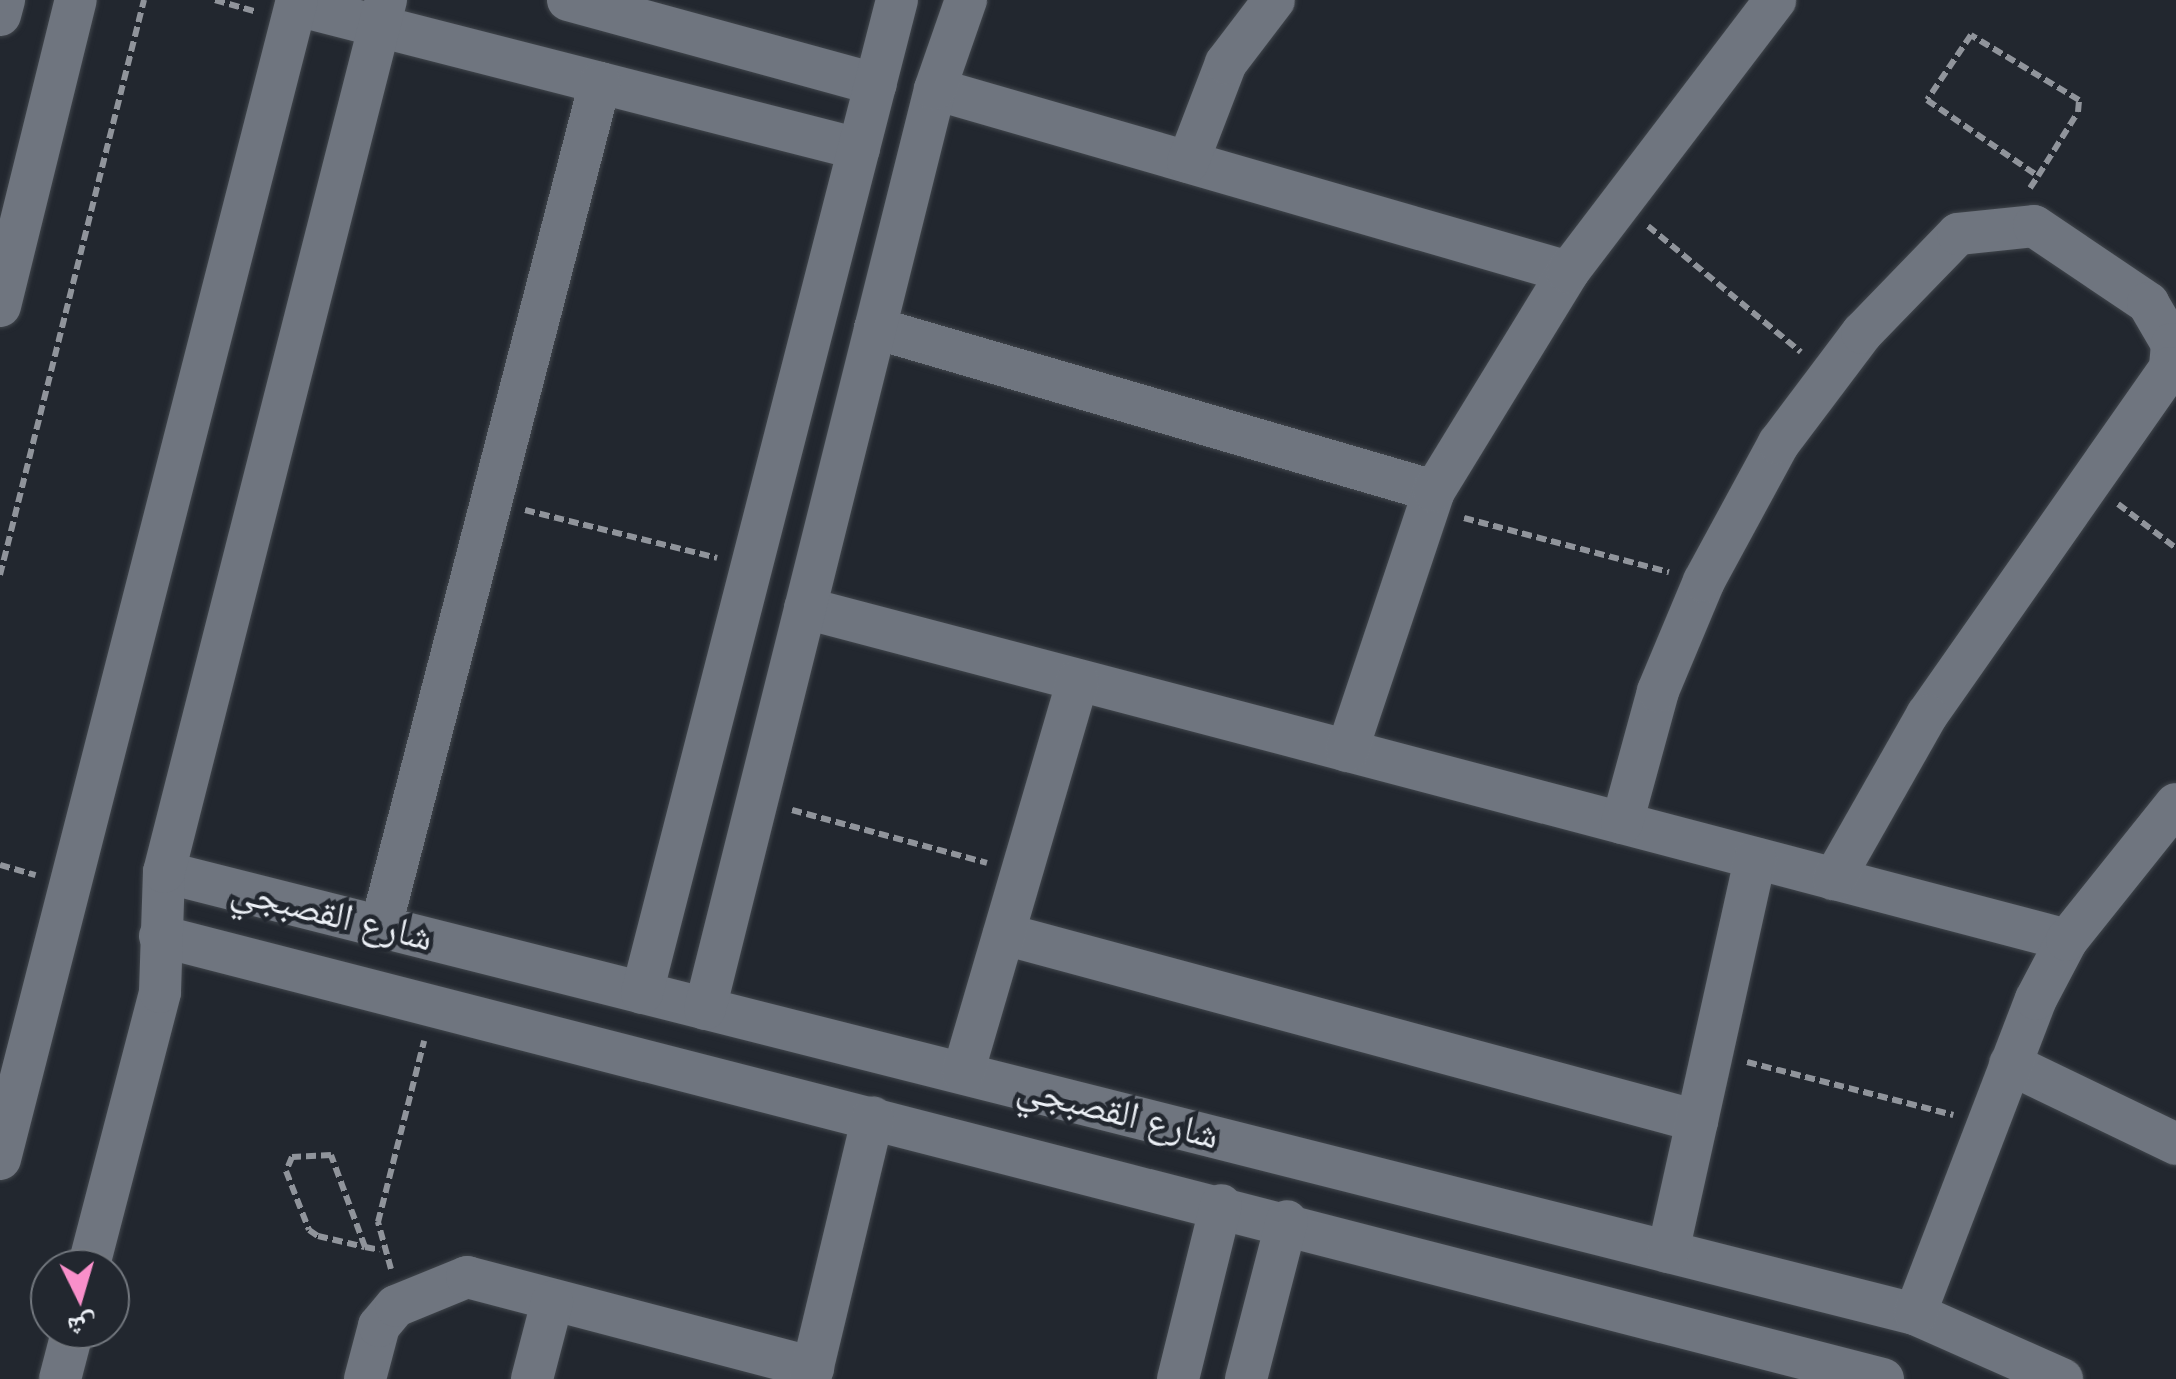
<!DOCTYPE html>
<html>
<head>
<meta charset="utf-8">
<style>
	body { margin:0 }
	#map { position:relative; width:2176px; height:1379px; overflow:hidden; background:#22272f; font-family:"Space Grotesk","Noto Naskh Arabic",sans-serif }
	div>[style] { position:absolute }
	.path>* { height:6px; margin-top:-3px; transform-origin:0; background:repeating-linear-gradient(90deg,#90949b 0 10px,transparent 0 15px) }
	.roads { filter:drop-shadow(0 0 2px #41464c) drop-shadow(0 0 2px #41464c) }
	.minor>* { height:42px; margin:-21px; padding:0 21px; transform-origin:21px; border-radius:21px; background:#6f757f }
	span { translate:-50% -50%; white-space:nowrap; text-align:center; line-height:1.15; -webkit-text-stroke:9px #22272f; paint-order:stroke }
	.street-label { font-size:38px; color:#ebeff5 }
	.north { position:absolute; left:30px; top:1249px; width:100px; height:100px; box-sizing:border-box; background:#22272f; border:2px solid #72777e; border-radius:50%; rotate:175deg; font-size:28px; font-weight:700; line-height:40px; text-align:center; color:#ebeff5 }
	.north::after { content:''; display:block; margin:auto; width:35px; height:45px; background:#f98fca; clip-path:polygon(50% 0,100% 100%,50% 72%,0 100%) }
</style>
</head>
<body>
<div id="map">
	<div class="path">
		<div style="left:215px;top:0;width:44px;rotate:15.9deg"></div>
		<div style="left:2030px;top:188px;width:14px;rotate:-56deg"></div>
		<div style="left:2038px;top:176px;width:75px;rotate:-58deg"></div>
		<div style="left:2078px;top:112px;width:12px;rotate:-85deg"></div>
		<div style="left:2079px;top:100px;width:126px;rotate:-149deg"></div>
		<div style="left:1971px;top:35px;width:78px;rotate:124.1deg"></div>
		<div style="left:1927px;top:100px;width:135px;rotate:34.4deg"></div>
		<div style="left:1648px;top:226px;width:198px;rotate:39.5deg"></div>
		<div style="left:2118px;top:504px;width:73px;rotate:37.2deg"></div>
		<div style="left:525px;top:510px;width:198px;rotate:14deg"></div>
		<div style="left:1464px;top:518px;width:212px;rotate:14.8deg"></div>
		<div style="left:0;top:575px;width:593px;rotate:-75.94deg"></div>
		<div style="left:792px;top:810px;width:202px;rotate:15.2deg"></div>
		<div style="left:0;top:865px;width:37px;rotate:16deg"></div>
		<div style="left:1747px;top:1062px;width:213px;rotate:14.4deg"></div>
		<div style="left:365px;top:1247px;width:98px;rotate:-110.3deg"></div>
		<div style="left:331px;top:1155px;width:39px;rotate:177deg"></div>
		<div style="left:292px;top:1157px;width:15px;rotate:113deg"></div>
		<div style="left:286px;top:1171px;width:63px;rotate:68.7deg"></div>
		<div style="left:309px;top:1230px;width:11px;rotate:34deg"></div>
		<div style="left:318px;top:1236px;width:48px;rotate:13.2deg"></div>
		<div style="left:365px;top:1247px;width:15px;rotate:11deg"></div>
		<div style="left:391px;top:1269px;width:49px;rotate:-105.5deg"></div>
		<div style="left:378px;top:1222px;width:187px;rotate:-75.7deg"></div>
	</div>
	<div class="roads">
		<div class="minor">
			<div style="left:568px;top:0;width:319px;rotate:15.3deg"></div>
			<div style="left:296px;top:5px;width:581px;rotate:14.35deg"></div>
			<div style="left:0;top:15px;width:16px;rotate:-75deg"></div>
			<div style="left:935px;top:89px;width:659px;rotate:16.12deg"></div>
			<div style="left:1188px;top:162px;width:106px;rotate:-69deg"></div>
			<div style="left:1226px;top:63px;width:79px;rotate:-52.7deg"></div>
			<div style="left:0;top:306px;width:315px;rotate:-76.1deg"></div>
			<div style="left:875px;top:328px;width:582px;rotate:16.26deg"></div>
			<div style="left:805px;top:608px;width:1305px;rotate:14.74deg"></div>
			<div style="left:1347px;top:751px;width:274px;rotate:-71.5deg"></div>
			<div style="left:1434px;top:491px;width:257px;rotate:-58.5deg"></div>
			<div style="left:1568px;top:272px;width:342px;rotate:-52.7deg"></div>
			<div style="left:1622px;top:823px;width:137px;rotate:-74.7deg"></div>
			<div style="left:1658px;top:691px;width:119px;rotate:-67.3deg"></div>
			<div style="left:1704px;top:581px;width:157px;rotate:-61.5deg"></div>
			<div style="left:1779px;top:443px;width:138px;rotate:-53deg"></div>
			<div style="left:1862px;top:333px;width:138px;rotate:-45.9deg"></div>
			<div style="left:1958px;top:234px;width:76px;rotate:-6deg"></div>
			<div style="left:2034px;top:226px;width:138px;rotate:34deg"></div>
			<div style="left:2148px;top:303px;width:48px;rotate:59.7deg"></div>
			<div style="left:2172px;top:344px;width:24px;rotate:95deg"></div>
			<div style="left:2170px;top:368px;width:424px;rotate:125deg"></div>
			<div style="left:1927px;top:715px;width:189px;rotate:119.6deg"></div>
			<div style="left:164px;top:872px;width:1806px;rotate:14.17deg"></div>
			<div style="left:1915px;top:1314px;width:161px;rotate:23.9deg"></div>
			<div style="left:381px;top:926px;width:871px;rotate:-75.44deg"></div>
			<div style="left:1004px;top:934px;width:718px;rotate:15.1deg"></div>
			<div style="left:160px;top:936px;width:1779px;rotate:14.42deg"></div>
			<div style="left:642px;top:993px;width:1025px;rotate:-75.6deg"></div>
			<div style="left:705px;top:1009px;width:948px;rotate:-75.96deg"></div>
			<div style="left:935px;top:89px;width:94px;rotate:-70.8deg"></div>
			<div style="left:2010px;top:1064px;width:184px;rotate:25.7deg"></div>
			<div style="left:963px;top:1073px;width:409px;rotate:-73.7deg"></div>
			<div style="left:0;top:1159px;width:1196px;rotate:-75.63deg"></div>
			<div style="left:1668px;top:1252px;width:403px;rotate:-77.5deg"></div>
			<div style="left:88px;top:1269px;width:286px;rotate:-75.4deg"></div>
			<div style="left:160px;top:992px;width:120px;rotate:-88.1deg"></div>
			<div style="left:164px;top:872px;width:900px;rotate:-75.72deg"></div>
			<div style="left:1915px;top:1314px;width:337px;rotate:-69deg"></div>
			<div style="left:2036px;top:999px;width:67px;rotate:-62.3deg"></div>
			<div style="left:2067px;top:940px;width:174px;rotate:-51.3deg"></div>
			<div style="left:60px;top:1379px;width:52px;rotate:-75.4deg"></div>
			<div style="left:365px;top:1379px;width:55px;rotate:-75.2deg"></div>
			<div style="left:379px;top:1326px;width:26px;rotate:-50deg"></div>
			<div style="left:396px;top:1306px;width:77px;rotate:-22.2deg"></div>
			<div style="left:467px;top:1277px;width:358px;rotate:14.7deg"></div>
			<div style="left:532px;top:1379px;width:80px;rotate:-75.4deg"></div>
			<div style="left:810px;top:1379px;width:269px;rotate:-76.5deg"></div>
			<div style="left:1178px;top:1379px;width:179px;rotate:-76.1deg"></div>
			<div style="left:1246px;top:1379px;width:163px;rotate:-75.5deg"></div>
		</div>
	</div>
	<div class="street-label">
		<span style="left:332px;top:914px;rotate:14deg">شارع القصبجي</span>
		<span style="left:1118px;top:1112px;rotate:14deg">شارع القصبجي</span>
	</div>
	<div class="north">ش</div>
</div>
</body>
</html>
